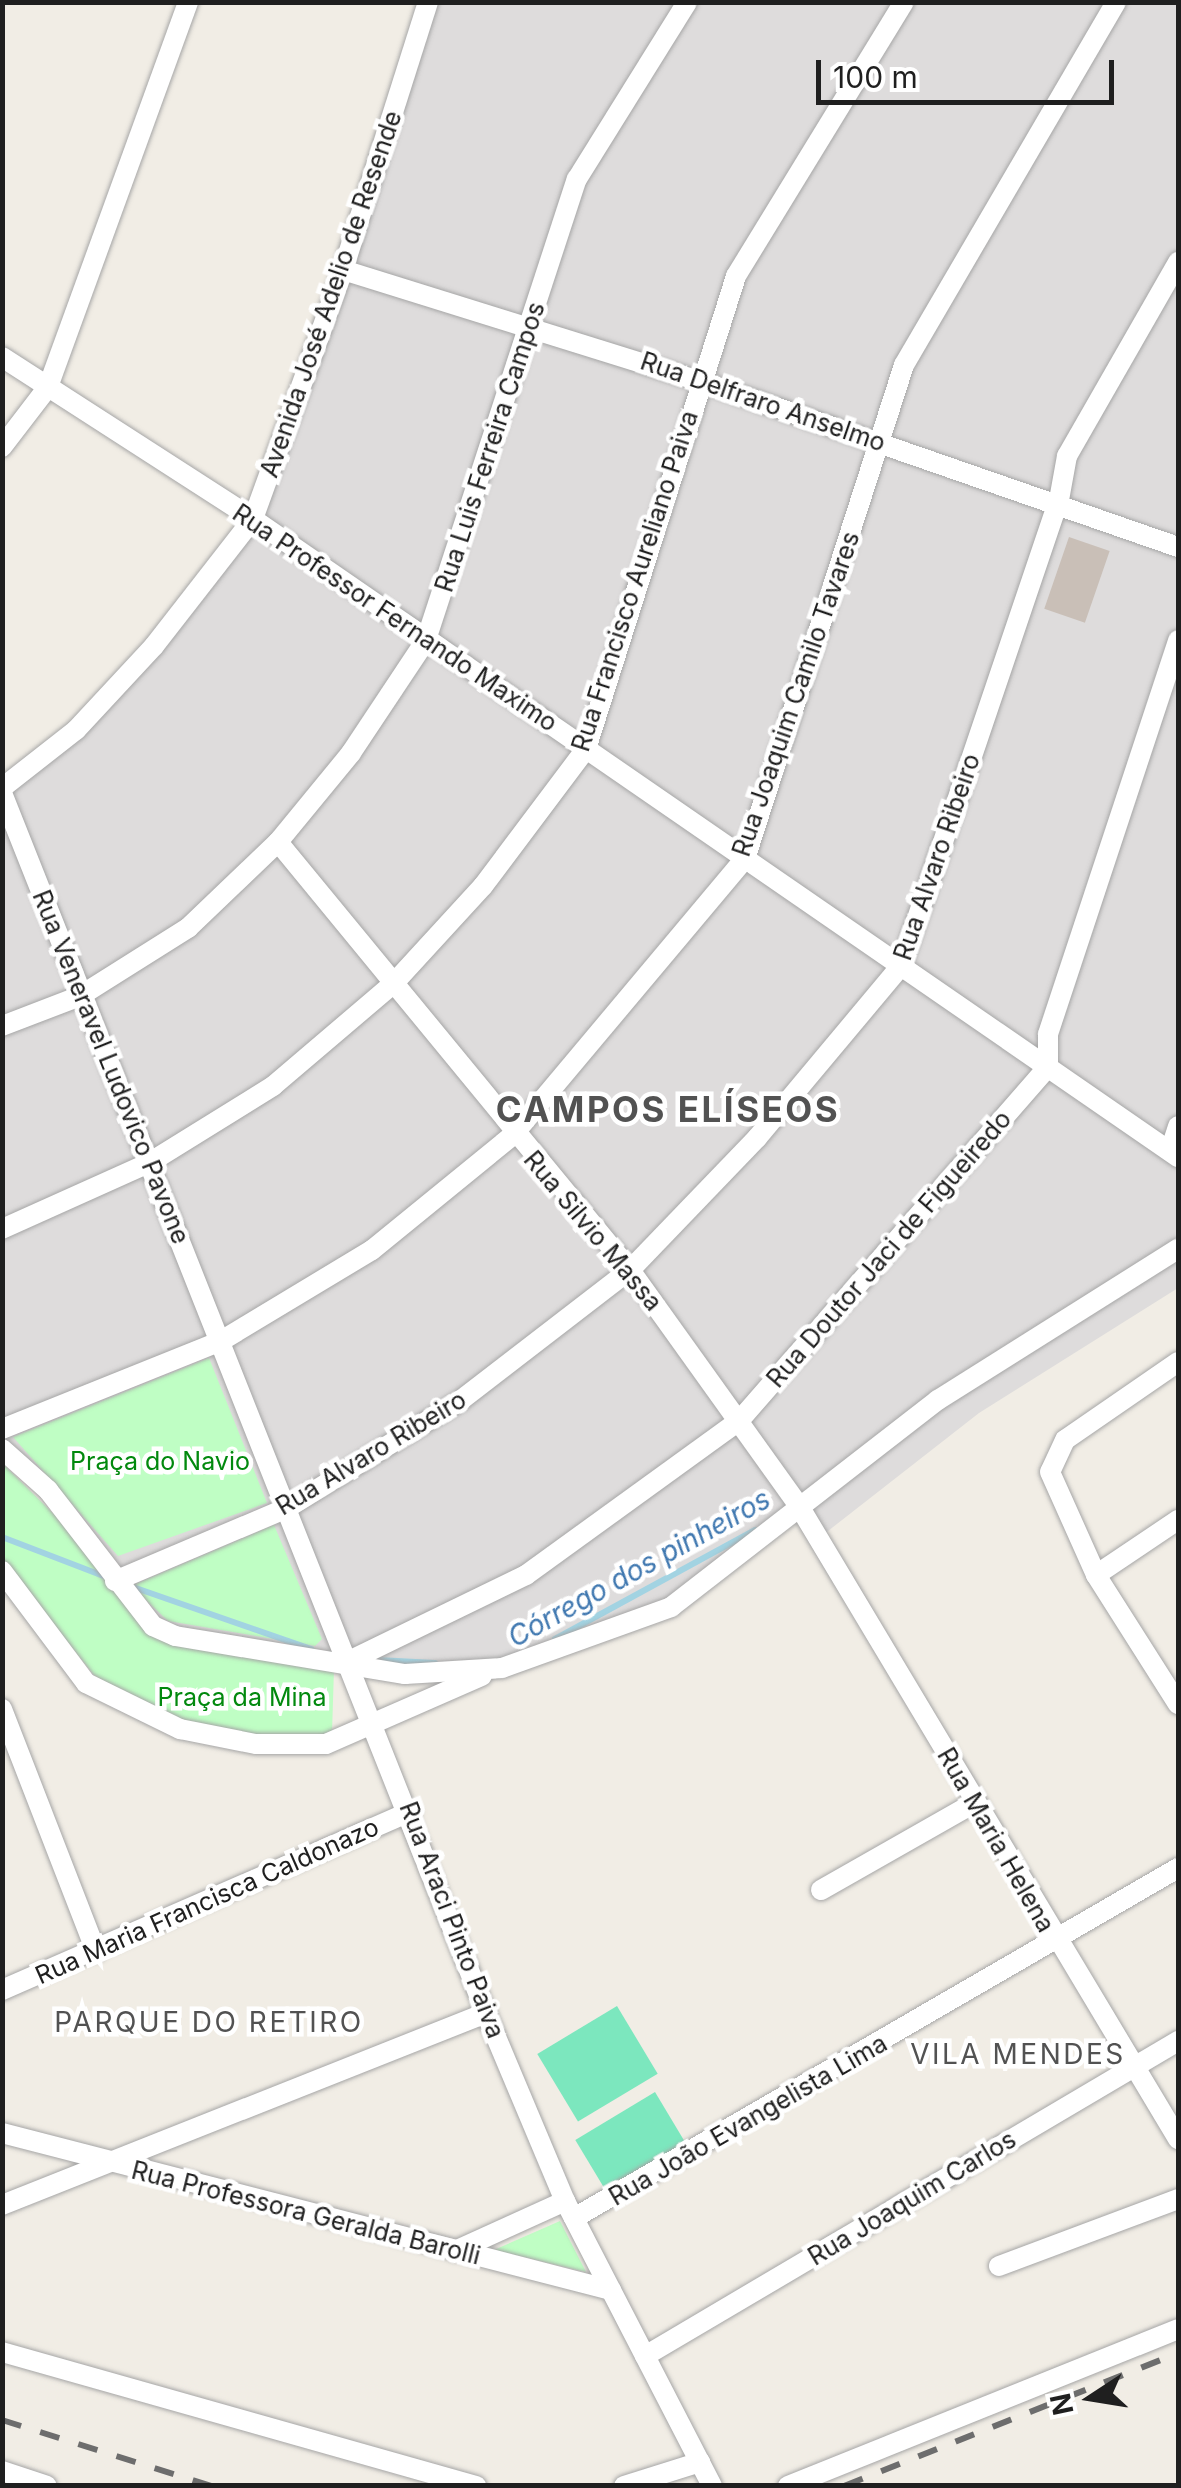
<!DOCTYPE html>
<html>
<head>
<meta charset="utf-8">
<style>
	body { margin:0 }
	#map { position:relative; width:1181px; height:2488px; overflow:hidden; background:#f1ede5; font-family:Inter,sans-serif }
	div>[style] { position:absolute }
	.residential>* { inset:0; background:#dedcdc }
	.park>* { inset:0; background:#bffec4 }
	.pitch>* { inset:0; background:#7ce7be; transform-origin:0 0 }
	.stream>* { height:6px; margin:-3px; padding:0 3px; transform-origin:3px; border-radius:3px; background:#a2d3e2 }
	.building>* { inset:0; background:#c9bfb7; transform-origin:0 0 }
	.roads { filter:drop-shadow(0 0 2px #a6a6a6) drop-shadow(0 0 2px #a6a6a6) }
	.street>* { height:20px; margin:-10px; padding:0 10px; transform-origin:10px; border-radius:10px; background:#fff }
	.rail>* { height:6px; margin-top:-3px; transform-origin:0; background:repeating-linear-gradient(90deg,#6d6d6d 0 20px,transparent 0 40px) }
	span { translate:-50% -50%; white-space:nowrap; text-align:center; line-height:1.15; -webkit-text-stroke:9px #fff; paint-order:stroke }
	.street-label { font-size:25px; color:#1f1f1f }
	.park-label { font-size:25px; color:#02890e }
	.water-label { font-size:28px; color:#4078b0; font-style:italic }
	.neighbourhood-label { font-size:28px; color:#525252; letter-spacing:2.5px }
	.district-label { font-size:35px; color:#525252; font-weight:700; letter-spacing:2.5px }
	.frame { position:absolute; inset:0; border:5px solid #1f1f1f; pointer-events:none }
	.north { position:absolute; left:1041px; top:2348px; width:100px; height:100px; -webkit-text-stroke:8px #fff; paint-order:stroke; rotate:258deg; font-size:28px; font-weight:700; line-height:40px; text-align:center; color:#1f1f1f }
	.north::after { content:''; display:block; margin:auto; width:35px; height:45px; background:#1f1f1f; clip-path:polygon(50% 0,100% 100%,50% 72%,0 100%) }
	.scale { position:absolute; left:816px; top:60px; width:298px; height:45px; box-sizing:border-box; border:5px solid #1f1f1f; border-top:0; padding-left:12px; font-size:30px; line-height:35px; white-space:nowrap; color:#1f1f1f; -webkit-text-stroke:8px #fff; paint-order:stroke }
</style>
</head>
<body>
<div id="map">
	<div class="residential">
		<div style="clip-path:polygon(428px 3px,1178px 3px,1178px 1288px,979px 1413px,819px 1538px,800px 1507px,671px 1607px,502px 1668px,405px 1674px,175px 1636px,3px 1449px,3px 788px,76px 730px,253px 519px)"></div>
	</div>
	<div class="park">
		<div style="clip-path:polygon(209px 1358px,267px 1503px,118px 1556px,13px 1437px)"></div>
		<div style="clip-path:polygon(2px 1463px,82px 1542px,136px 1620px,334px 1669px,332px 1733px,251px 1743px,180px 1729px,94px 1675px,3px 1561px)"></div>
		<div style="clip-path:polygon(274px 1525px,322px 1639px,315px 1646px,168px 1621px,131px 1586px)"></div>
		<div style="clip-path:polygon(560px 2221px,586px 2272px,494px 2250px)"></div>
	</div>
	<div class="pitch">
		<div style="left:617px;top:2006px;width:79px;height:93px;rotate:59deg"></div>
		<div style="left:655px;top:2092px;width:62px;height:93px;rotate:59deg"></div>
	</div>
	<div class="stream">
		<div style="left:2px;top:1537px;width:115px;rotate:21deg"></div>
		<div style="left:130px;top:1586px;width:192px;rotate:19.2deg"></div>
		<div style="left:555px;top:1639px;width:228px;rotate:-28.6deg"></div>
		<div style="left:377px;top:1660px;width:58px;rotate:3deg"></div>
	</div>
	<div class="building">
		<div style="left:1069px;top:537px;width:43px;height:76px;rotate:19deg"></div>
	</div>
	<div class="roads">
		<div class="street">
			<div style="left:343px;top:270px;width:374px;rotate:17.3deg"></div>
			<div style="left:700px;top:381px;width:506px;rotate:19.15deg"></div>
			<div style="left:2px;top:357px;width:299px;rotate:32.8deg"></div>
			<div style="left:253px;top:519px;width:1124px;rotate:34.6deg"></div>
			<div style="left:2px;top:447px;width:76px;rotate:-52.5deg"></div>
			<div style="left:48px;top:387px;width:410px;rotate:-70deg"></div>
			<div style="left:2px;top:788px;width:94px;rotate:-38.1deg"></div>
			<div style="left:76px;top:730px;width:115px;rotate:-47.1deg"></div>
			<div style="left:154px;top:646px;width:161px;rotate:-52.1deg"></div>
			<div style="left:253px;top:519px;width:265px;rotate:-70.1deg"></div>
			<div style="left:343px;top:270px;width:281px;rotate:-72.4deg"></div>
			<div style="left:2px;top:793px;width:1312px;rotate:68.36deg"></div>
			<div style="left:486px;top:2013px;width:204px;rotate:67.2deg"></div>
			<div style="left:565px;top:2201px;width:321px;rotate:62.7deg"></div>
			<div style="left:278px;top:842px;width:554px;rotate:50.57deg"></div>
			<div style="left:630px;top:1270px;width:290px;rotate:54.4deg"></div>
			<div style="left:799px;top:1506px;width:738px;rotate:59.09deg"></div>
			<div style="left:2px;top:1026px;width:84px;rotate:-21deg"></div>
			<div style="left:80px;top:996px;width:128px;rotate:-32.2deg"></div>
			<div style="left:188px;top:928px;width:124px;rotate:-43.7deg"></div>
			<div style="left:278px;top:842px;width:115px;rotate:-50.6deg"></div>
			<div style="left:351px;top:753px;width:136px;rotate:-56.4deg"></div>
			<div style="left:426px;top:640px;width:485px;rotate:-71.9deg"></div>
			<div style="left:577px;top:179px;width:208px;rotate:-58.1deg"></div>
			<div style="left:1170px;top:1151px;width:26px;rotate:-72deg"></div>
			<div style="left:2px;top:1229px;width:161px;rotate:-24.2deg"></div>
			<div style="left:149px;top:1163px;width:146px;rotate:-31.8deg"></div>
			<div style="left:273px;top:1086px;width:159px;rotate:-40.4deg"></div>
			<div style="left:394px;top:983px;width:132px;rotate:-47.5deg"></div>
			<div style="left:483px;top:886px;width:171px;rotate:-53.1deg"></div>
			<div style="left:586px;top:749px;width:496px;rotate:-72.4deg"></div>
			<div style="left:736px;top:276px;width:321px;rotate:-58.5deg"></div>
			<div style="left:1178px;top:1362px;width:137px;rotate:145.4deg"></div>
			<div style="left:1065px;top:1440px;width:35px;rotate:115deg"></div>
			<div style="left:1050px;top:1472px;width:113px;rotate:65.9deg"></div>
			<div style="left:1096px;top:1575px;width:153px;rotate:57.6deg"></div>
			<div style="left:2px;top:1429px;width:236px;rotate:-21.9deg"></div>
			<div style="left:221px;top:1341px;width:176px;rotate:-31.1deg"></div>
			<div style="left:372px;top:1250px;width:182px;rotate:-39.2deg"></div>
			<div style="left:513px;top:1135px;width:361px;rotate:-50deg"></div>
			<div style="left:745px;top:859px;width:519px;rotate:-72.16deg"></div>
			<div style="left:904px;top:365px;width:420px;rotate:-59.7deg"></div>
			<div style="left:2px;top:1449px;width:62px;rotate:41.7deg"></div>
			<div style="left:48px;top:1490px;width:172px;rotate:52.3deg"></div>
			<div style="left:153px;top:1626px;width:24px;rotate:24deg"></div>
			<div style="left:175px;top:1636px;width:233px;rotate:9.4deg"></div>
			<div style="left:405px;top:1674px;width:97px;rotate:-3.5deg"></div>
			<div style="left:502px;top:1668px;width:180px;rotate:-19.8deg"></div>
			<div style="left:671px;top:1607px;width:338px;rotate:-37.8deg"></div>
			<div style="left:938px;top:1400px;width:284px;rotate:-32.2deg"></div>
			<div style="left:2px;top:1571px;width:140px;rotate:53.1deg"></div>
			<div style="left:86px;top:1683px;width:105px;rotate:26.1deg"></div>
			<div style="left:180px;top:1729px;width:77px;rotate:11.2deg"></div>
			<div style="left:256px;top:1744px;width:70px"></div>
			<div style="left:326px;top:1744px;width:170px;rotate:-23.6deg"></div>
			<div style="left:1096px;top:1575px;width:99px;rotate:-33.9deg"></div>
			<div style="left:115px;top:1581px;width:187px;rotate:-23deg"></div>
			<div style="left:287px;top:1508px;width:205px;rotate:-31.8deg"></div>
			<div style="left:461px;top:1400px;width:213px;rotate:-37.6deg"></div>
			<div style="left:630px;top:1270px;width:183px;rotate:-46.1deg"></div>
			<div style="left:757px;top:1138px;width:224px;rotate:-50.1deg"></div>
			<div style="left:901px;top:966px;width:492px;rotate:-71.3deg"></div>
			<div style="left:1059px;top:500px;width:45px;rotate:-79.7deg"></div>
			<div style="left:1067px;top:456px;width:224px;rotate:-60.2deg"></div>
			<div style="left:347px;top:1662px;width:199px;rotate:-25.9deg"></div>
			<div style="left:526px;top:1575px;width:263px;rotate:-35.9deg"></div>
			<div style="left:739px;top:1421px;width:470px;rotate:-48.9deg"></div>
			<div style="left:1048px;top:1067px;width:33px;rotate:-90deg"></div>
			<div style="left:1048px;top:1034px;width:415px;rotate:-71.7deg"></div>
			<div style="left:2px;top:1709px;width:260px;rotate:68.8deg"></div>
			<div style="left:821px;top:1890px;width:176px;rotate:-29.6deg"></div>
			<div style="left:2px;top:1990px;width:446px;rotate:-23.6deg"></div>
			<div style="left:2px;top:2133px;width:629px;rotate:14.46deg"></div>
			<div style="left:2px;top:2205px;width:521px;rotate:-21.64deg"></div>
			<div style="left:574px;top:2218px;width:698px;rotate:-30.09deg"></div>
			<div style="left:455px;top:2251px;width:121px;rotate:-24.4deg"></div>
			<div style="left:999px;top:2266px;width:191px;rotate:-20.5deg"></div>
			<div style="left:2px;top:2352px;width:493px;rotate:15.8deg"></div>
			<div style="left:645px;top:2356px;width:619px;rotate:-30.58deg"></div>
			<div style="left:2px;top:2471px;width:47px;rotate:18.4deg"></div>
			<div style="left:624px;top:2486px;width:80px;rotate:-17.5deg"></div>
			<div style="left:788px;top:2486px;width:420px;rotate:-21.9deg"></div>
		</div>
	</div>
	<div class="rail">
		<div style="left:2px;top:2420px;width:219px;rotate:17.5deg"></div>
		<div style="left:844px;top:2486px;width:360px;rotate:-21.7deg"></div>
	</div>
	<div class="street-label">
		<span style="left:331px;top:294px;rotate:-71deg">Avenida José Adelio de Resende</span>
		<span style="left:763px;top:402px;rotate:19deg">Rua Delfraro Anselmo</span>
		<span style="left:490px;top:447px;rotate:-72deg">Rua Luis Ferreira Campos</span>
		<span style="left:635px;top:581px;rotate:-72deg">Rua Francisco Aureliano Paiva</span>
		<span style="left:395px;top:618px;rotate:34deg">Rua Professor Fernando Maximo</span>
		<span style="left:796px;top:694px;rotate:-71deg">Rua Joaquim Camilo Tavares</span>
		<span style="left:937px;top:857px;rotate:-71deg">Rua Alvaro Ribeiro</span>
		<span style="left:111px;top:1067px;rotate:68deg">Rua Veneravel Ludovico Pavone</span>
		<span style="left:593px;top:1231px;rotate:50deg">Rua Silvio Massa</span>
		<span style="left:889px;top:1249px;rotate:-49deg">Rua Doutor Jaci de Figueiredo</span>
		<span style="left:371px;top:1453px;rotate:-31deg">Rua Alvaro Ribeiro</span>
		<span style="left:996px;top:1840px;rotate:60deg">Rua Maria Helena</span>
		<span style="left:207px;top:1901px;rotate:-24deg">Rua Maria Francisca Caldonazo</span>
		<span style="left:452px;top:1920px;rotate:69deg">Rua Araci Pinto Paiva</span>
		<span style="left:748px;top:2120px;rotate:-30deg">Rua João Evangelista Lima</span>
		<span style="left:912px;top:2198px;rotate:-31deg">Rua Joaquim Carlos</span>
		<span style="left:306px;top:2213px;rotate:14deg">Rua Professora Geralda Barolli</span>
	</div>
	<div class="park-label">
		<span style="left:160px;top:1461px">Praça do Navio</span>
		<span style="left:242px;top:1697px">Praça da Mina</span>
	</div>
	<div class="water-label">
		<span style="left:639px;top:1568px;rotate:-29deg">Córrego dos pinheiros</span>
	</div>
	<div class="neighbourhood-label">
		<span style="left:209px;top:2022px">PARQUE DO RETIRO</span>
		<span style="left:1018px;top:2054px">VILA MENDES</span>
	</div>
	<div class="district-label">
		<span style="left:668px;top:1109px">CAMPOS ELÍSEOS</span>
	</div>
	<div class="frame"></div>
	<div class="north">N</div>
	<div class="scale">100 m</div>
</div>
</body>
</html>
